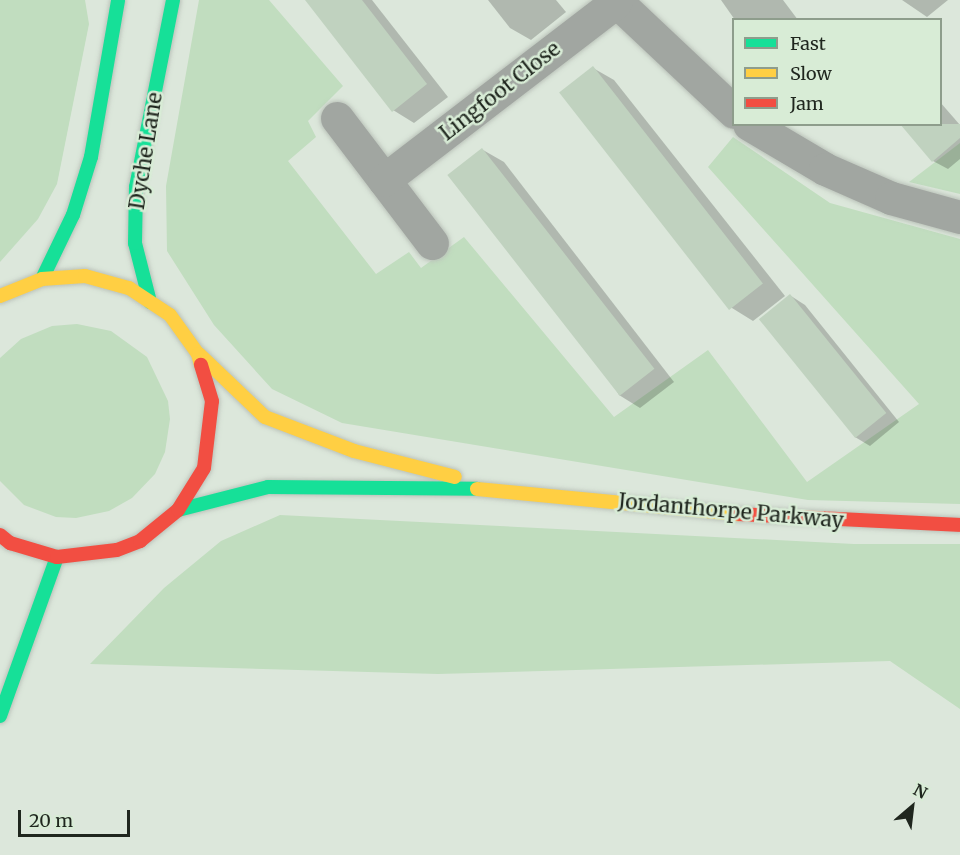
<!DOCTYPE html>
<html>
<head>
<meta charset="utf-8">
<style>
	body { margin:0 }
	#map { position:relative; width:960px; height:855px; overflow:hidden; background:#dce7db; font-family:Merriweather,serif }
	div>[style] { position:absolute }
	.green>* { inset:0; background:#c1ddbf }
	.shadow>* { inset:0; background:#0003 }
	.building>* { inset:0; background:#c0d2bf; transform-origin:0 0 }
	.roads { filter:drop-shadow(0 0 2px #bbc3ba) drop-shadow(0 0 2px #bbc3ba) }
	.street>* { height:33px; margin:-16.5px; padding:0 16.5px; transform-origin:16.5px; border-radius:16.5px; background:#a1a6a1 }
	.fast>* { height:14px; margin:-7px; padding:0 7px; transform-origin:7px; border-radius:7px; background:#16e098 }
	.slow>* { height:14px; margin:-7px; padding:0 7px; transform-origin:7px; border-radius:7px; background:#ffcf43 }
	.jam>* { height:14px; margin:-7px; padding:0 7px; transform-origin:7px; border-radius:7px; background:#f24e42 }
	span { translate:-50% -50%; white-space:nowrap; text-align:center; line-height:1.15; -webkit-text-stroke:5px #d8ecd6; paint-order:stroke }
	.street-label { font-size:21px; color:#1f261e }
	.legend { position:absolute; left:732px; top:18px; width:210px; height:108px; box-sizing:border-box; background:#d8ecd6; border:2px solid #8e9d8c; margin:0; padding:8px 10px; list-style:none; font-size:18px; color:#1f261e }
	.legend li { display:flex; align-items:center; gap:12px; height:30px }
	.legend b { width:30px; border:2px solid #8e9d8c }
	.north { position:absolute; left:882px; top:777px; width:60px; height:60px; -webkit-text-stroke:4px #d8ecd6; paint-order:stroke; rotate:28deg; font-size:16px; font-weight:700; line-height:24px; text-align:center; color:#1f261e }
	.north::after { content:''; display:block; margin:auto; width:21px; height:27px; background:#1f261e; clip-path:polygon(50% 0,100% 100%,50% 72%,0 100%) }
	.scale { position:absolute; left:18px; top:810px; width:112px; height:27px; box-sizing:border-box; border:3px solid #1f261e; border-top:0; padding-left:8px; font-size:18px; line-height:21px; white-space:nowrap; color:#1f261e; -webkit-text-stroke:4px #d8ecd6; paint-order:stroke }
</style>
</head>
<body>
<div id="map">
	<div class="green">
		<div style="clip-path:polygon(0 0,85px 0,89px 24px,57px 184px,38px 219px,0 262px)"></div>
		<div style="clip-path:polygon(199px 0,269px 0,343px 86px,308px 121px,316px 137px,288px 161px,376px 274px,409px 252px,421px 268px,464px 237px,614px 417px,708px 350px,807px 482px,919px 404px,708px 167px,733px 137px,830px 203px,960px 239px,960px 504px,808px 500px,342px 423px,272px 389px,214px 325px,167px 251px,166px 186px)"></div>
		<div style="clip-path:polygon(960px 143px,960px 194px,909px 182px)"></div>
		<div style="clip-path:polygon(77px 324px,111px 331px,147px 357px,168px 401px,170px 419px,165px 452px,155px 474px,132px 498px,109px 511px,76px 518px,56px 517px,24px 505px,0 481px,0 358px,21px 339px,52px 326px)"></div>
		<div style="clip-path:polygon(280px 515px,854px 544px,960px 544px,960px 709px,890px 661px,438px 674px,90px 664px,164px 588px,221px 541px)"></div>
	</div>
	<div class="shadow">
		<div style="clip-path:polygon(307px 0,372px 0,448px 97px,414px 123px,393px 110px)"></div>
		<div style="clip-path:polygon(488px 0,556px 0,566px 12px,531px 40px,510px 28px)"></div>
		<div style="clip-path:polygon(721px 0,783px 0,798px 20px,735px 20px)"></div>
		<div style="clip-path:polygon(902px 0,948px 0,927px 17px)"></div>
		<div style="clip-path:polygon(593px 68px,614px 80px,785px 296px,753px 321px,732px 308px)"></div>
		<div style="clip-path:polygon(940px 102px,960px 125px,960px 159px,948px 169px,933px 161px)"></div>
		<div style="clip-path:polygon(483px 150px,504px 162px,674px 382px,640px 408px,619px 395px)"></div>
		<div style="clip-path:polygon(791px 296px,805px 305px,899px 422px,870px 446px,855px 437px)"></div>
	</div>
	<div class="building">
		<div style="clip-path:polygon(305px 0,362px 0,427px 84px,392px 112px)"></div>
		<div style="left:593px;top:66px;width:276px;height:43px;rotate:52deg"></div>
		<div style="clip-path:polygon(900px 124px,960px 124px,960px 138px,932px 162px)"></div>
		<div style="left:482px;top:148px;width:280px;height:44px;rotate:52deg"></div>
		<div style="left:790px;top:294px;width:153px;height:40px;rotate:51deg"></div>
	</div>
	<div class="roads">
		<div class="street">
			<div style="left:615px;top:0;width:163px;rotate:43.3deg"></div>
			<div style="left:337px;top:118px;width:157px;rotate:52.8deg"></div>
			<div style="left:749px;top:124px;width:88px;rotate:30.6deg"></div>
			<div style="left:825px;top:169px;width:72px;rotate:23.7deg"></div>
			<div style="left:891px;top:198px;width:72px;rotate:15.4deg"></div>
			<div style="left:384px;top:180px;width:292px;rotate:-37.5deg"></div>
		</div>
		<div class="fast">
			<div style="left:42px;top:279px;width:71px;rotate:-64.2deg"></div>
			<div style="left:73px;top:215px;width:61px;rotate:-72.8deg"></div>
			<div style="left:91px;top:157px;width:159px;rotate:-80.2deg"></div>
			<div style="left:150px;top:302px;width:61px;rotate:-104.3deg"></div>
			<div style="left:135px;top:243px;width:56px;rotate:-89deg"></div>
			<div style="left:136px;top:187px;width:191px;rotate:-78.8deg"></div>
			<div style="left:178px;top:510px;width:93px;rotate:-14.3deg"></div>
			<div style="left:268px;top:487px;width:209px;rotate:0.5deg"></div>
			<div style="left:0;top:716px;width:169px;rotate:-70.3deg"></div>
		</div>
		<div class="slow">
			<div style="left:0;top:296px;width:45px;rotate:-22deg"></div>
			<div style="left:42px;top:279px;width:43px;rotate:-4deg"></div>
			<div style="left:85px;top:276px;width:46px;rotate:15.3deg"></div>
			<div style="left:129px;top:288px;width:49px;rotate:33.4deg"></div>
			<div style="left:170px;top:315px;width:48px;rotate:54.3deg"></div>
			<div style="left:198px;top:354px;width:11px;rotate:75deg"></div>
			<div style="left:199px;top:354px;width:91px;rotate:43.7deg"></div>
			<div style="left:265px;top:417px;width:95px;rotate:20.9deg"></div>
			<div style="left:354px;top:451px;width:104px;rotate:14.4deg"></div>
			<div style="left:477px;top:489px;width:263px;rotate:5.5deg"></div>
		</div>
		<div class="jam">
			<div style="left:739px;top:514px;width:221px;rotate:2.8deg"></div>
			<div style="left:0;top:535px;width:13px;rotate:39deg"></div>
			<div style="left:10px;top:543px;width:49px;rotate:16.6deg"></div>
			<div style="left:57px;top:557px;width:60px;rotate:-6.7deg"></div>
			<div style="left:117px;top:550px;width:25px;rotate:-21deg"></div>
			<div style="left:140px;top:541px;width:49px;rotate:-39.2deg"></div>
			<div style="left:178px;top:510px;width:49px;rotate:-58.2deg"></div>
			<div style="left:204px;top:468px;width:67px;rotate:-83.2deg"></div>
			<div style="left:212px;top:401px;width:38px;rotate:-107deg"></div>
		</div>
	</div>
	<div class="street-label">
		<span style="left:500px;top:91px;rotate:-38deg">Lingfoot Close</span>
		<span style="left:146px;top:151px;rotate:-81deg">Dyche Lane</span>
		<span style="left:731px;top:511px;rotate:5deg">Jordanthorpe Parkway</span>
	</div>
	<ul class="legend">
	<li><b style="height:8px;background:#16e098"></b>Fast</li>
	<li><b style="height:8px;background:#ffcf43"></b>Slow</li>
	<li><b style="height:8px;background:#f24e42"></b>Jam</li>
	</ul>
	<div class="north">N</div>
	<div class="scale">20 m</div>
</div>
</body>
</html>
